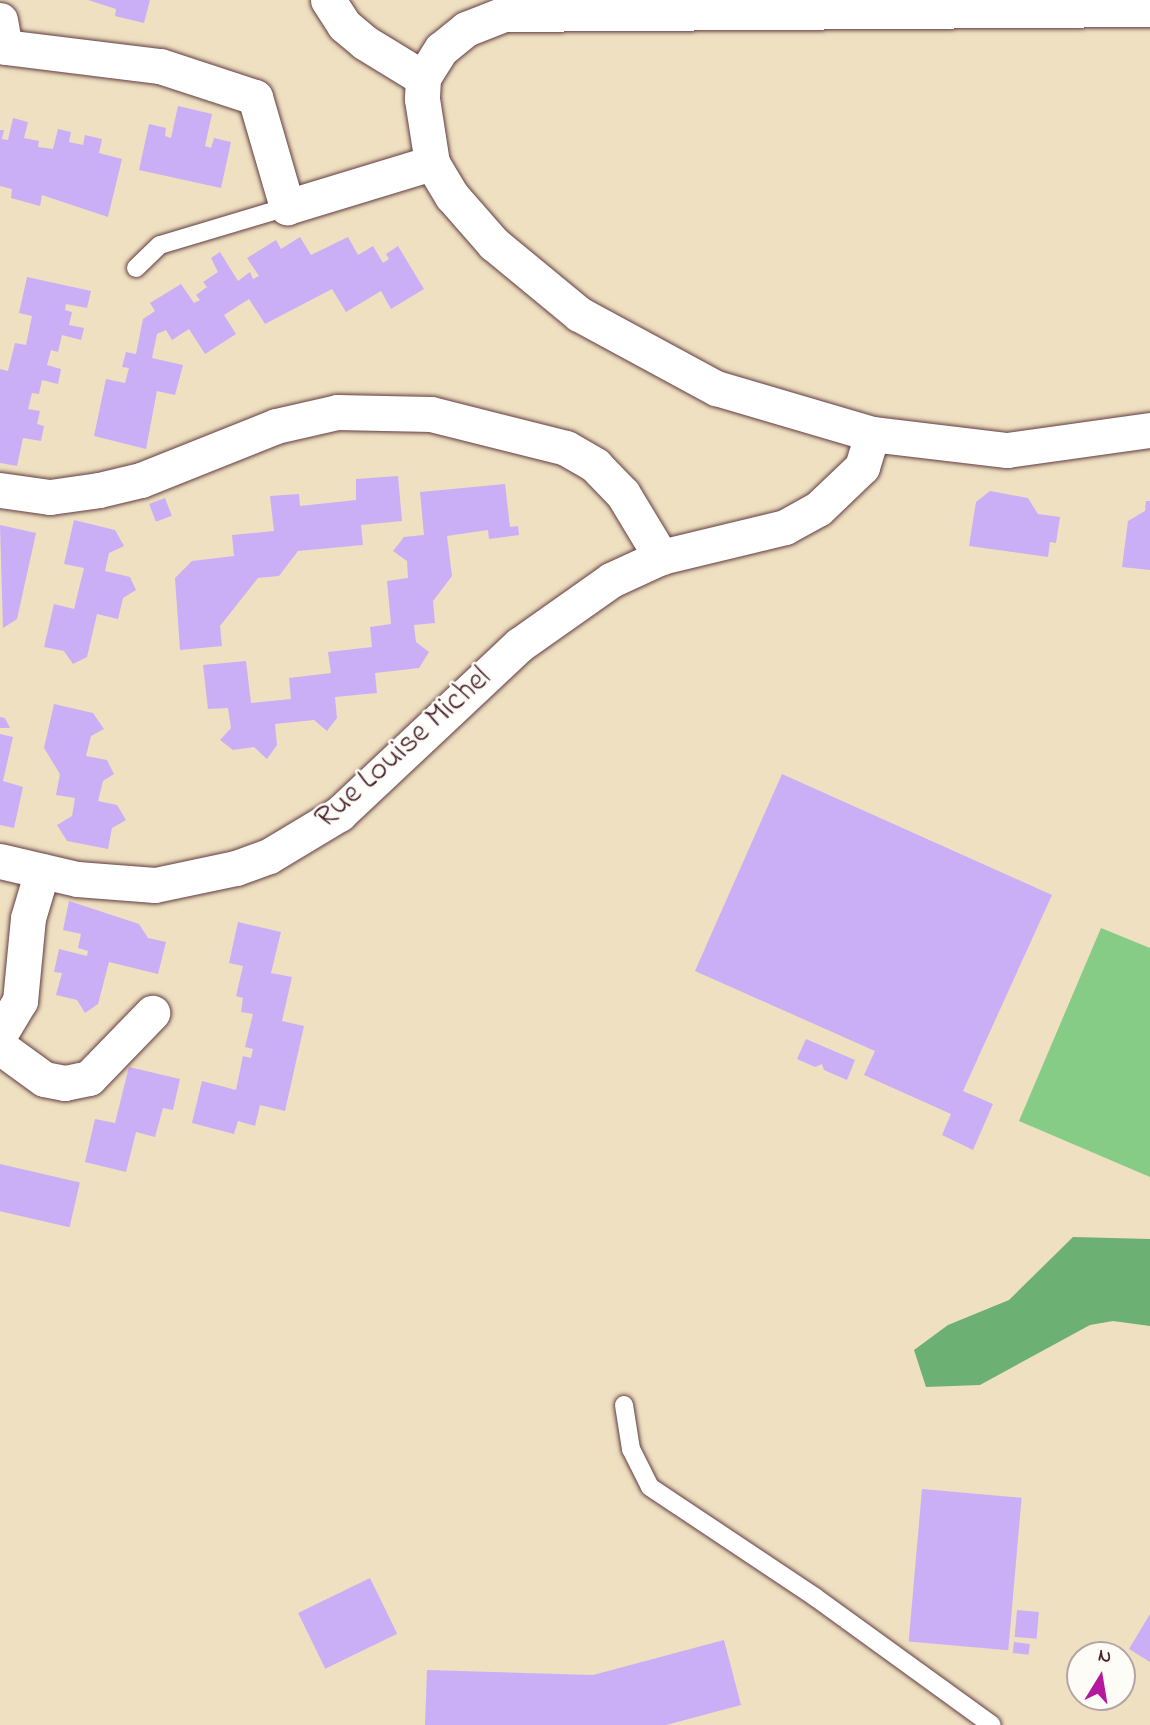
<!DOCTYPE html>
<html>
<head>
<meta charset="utf-8">
<style>
	body { margin:0 }
	#map { position:relative; width:1150px; height:1725px; overflow:hidden; background:#eee0c0; font-family:"Indie Flower",sans-serif }
	div>[style] { position:absolute }
	.green>* { inset:0; background:#87cc86 }
	.forest>* { inset:0; background:#6db073 }
	.building>* { inset:0; background:#caaff7; transform-origin:0 0 }
	.roads { filter:drop-shadow(0 0 2px #633c41) drop-shadow(0 0 2px #633c41) }
	.lane>* { height:18px; margin:-9px; padding:0 9px; transform-origin:9px; border-radius:9px; background:#fff }
	.street>* { height:35px; margin:-17.5px; padding:0 17.5px; transform-origin:17.5px; border-radius:17.5px; background:#fff }
	span { translate:-50% -50%; white-space:nowrap; text-align:center; line-height:1.15; -webkit-text-stroke:5px #fdfcf7; paint-order:stroke }
	.street-label { font-size:32px; color:#4a1f2b }
	.north { position:absolute; left:1066px; top:1641px; width:70px; height:70px; box-sizing:border-box; background:#fdfcf7; border:2px solid #b5a4a5; border-radius:50%; rotate:11deg; font-size:19px; font-weight:700; line-height:28px; text-align:center; color:#4a1f2b }
	.north::after { content:''; display:block; margin:auto; width:24px; height:32px; background:#b5179e; clip-path:polygon(50% 0,100% 100%,50% 72%,0 100%) }
</style>
</head>
<body>
<div id="map">
	<div class="green">
		<div style="clip-path:polygon(1101px 928px,1150px 948px,1150px 1177px,1019px 1121px)"></div>
	</div>
	<div class="forest">
		<div style="clip-path:polygon(1073px 1237px,1150px 1239px,1150px 1326px,1113px 1321px,1090px 1325px,980px 1385px,926px 1387px,914px 1350px,948px 1325px,1009px 1300px)"></div>
	</div>
	<div class="building">
		<div style="clip-path:polygon(88px 0,150px 0,144px 23px,115px 16px,116px 9px)"></div>
		<div style="clip-path:polygon(178px 106px,212px 114px,205px 146px,211px 148px,214px 138px,231px 142px,221px 188px,139px 170px,149px 124px,166px 128px,165px 136px,171px 138px)"></div>
		<div style="clip-path:polygon(13px 118px,28px 122px,24px 138px,39px 141px,38px 147px,53px 149px,58px 129px,71px 132px,69px 142px,83px 145px,85px 135px,102px 139px,99px 153px,122px 159px,108px 217px,42px 195px,40px 206px,11px 198px,12px 189px,0 186px,0 130px,4px 130px,2px 139px,8px 140px)"></div>
		<div style="clip-path:polygon(300px 237px,311px 255px,348px 237px,358px 255px,373px 246px,383px 263px,389px 259px,386px 254px,398px 246px,424px 289px,391px 309px,381px 291px,346px 312px,332px 289px,265px 324px,249px 299px,224px 315px,236px 334px,205px 354px,189px 329px,172px 340px,166px 330px,157px 334px,152px 358px,183px 365px,175px 395px,157px 391px,146px 449px,94px 436px,106px 379px,125px 383px,129px 368px,122px 367px,126px 352px,136px 354px,143px 319px,155px 311px,150px 303px,181px 284px,194px 303px,200px 300px,196px 295px,207px 287px,203px 282px,218px 272px,211px 258px,220px 252px,238px 281px,250px 272px,253px 279px,259px 276px,247px 258px,276px 240px,281px 249px)"></div>
		<div style="clip-path:polygon(27px 277px,91px 291px,87px 308px,66px 304px,65px 310px,72px 312px,69px 325px,84px 328px,81px 340px,62px 335px,58px 352px,51px 350px,47px 365px,61px 369px,58px 384px,42px 380px,39px 394px,32px 393px,28px 409px,40px 411px,37px 424px,44px 426px,41px 441px,23px 438px,17px 466px,0 463px,0 369px,8px 371px,15px 343px,26px 345px,32px 316px,19px 313px)"></div>
		<div style="clip-path:polygon(398px 476px,402px 521px,361px 525px,363px 545px,298px 551px,279px 576px,258px 578px,220px 626px,222px 646px,180px 650px,175px 578px,192px 561px,234px 556px,232px 535px,274px 531px,270px 496px,299px 494px,300px 506px,356px 500px,356px 479px)"></div>
		<div style="clip-path:polygon(505px 484px,510px 527px,518px 526px,519px 535px,489px 539px,488px 530px,447px 536px,452px 576px,433px 601px,435px 623px,414px 625px,416px 642px,429px 652px,419px 668px,375px 673px,377px 693px,335px 697px,337px 718px,327px 731px,314px 720px,275px 724px,277px 745px,267px 759px,254px 747px,233px 750px,220px 740px,231px 728px,228px 708px,208px 709px,203px 665px,246px 661px,251px 703px,291px 699px,289px 678px,331px 673px,328px 652px,372px 647px,370px 627px,391px 624px,387px 581px,408px 578px,407px 561px,393px 551px,404px 537px,424px 535px,420px 492px)"></div>
		<div style="clip-path:polygon(990px 491px,1028px 498px,1038px 514px,1060px 517px,1056px 543px,1050px 542px,1048px 557px,969px 546px,976px 502px)"></div>
		<div style="left:165px;top:498px;width:19px;height:17px;rotate:69deg"></div>
		<div style="clip-path:polygon(1146px 501px,1150px 501px,1150px 570px,1122px 567px,1128px 521px,1145px 511px)"></div>
		<div style="clip-path:polygon(74px 520px,115px 530px,124px 546px,109px 553px,105px 571px,130px 577px,136px 590px,123px 598px,118px 619px,97px 614px,87px 657px,73px 664px,64px 651px,44px 647px,54px 604px,74px 609px,84px 568px,64px 564px)"></div>
		<div style="clip-path:polygon(0 525px,36px 533px,17px 619px,3px 628px)"></div>
		<div style="clip-path:polygon(54px 704px,93px 713px,104px 729px,91px 736px,86px 756px,107px 760px,114px 774px,103px 781px,98px 801px,117px 805px,126px 820px,112px 828px,108px 849px,67px 841px,57px 825px,72px 816px,75px 798px,56px 795px,60px 774px,44px 748px)"></div>
		<div style="clip-path:polygon(0 717px,5px 718px,10px 728px,0 728px)"></div>
		<div style="clip-path:polygon(0 734px,13px 737px,3px 781px,23px 787px,14px 828px,0 825px)"></div>
		<div style="clip-path:polygon(782px 774px,1052px 895px,963px 1091px,993px 1104px,973px 1150px,942px 1135px,951px 1114px,864px 1075px,875px 1051px,695px 971px)"></div>
		<div style="clip-path:polygon(69px 901px,139px 924px,148px 938px,166px 942px,158px 974px,109px 962px,98px 1004px,85px 1013px,77px 1000px,56px 995px,62px 973px,54px 972px,59px 949px,87px 956px,88px 951px,78px 948px,81px 934px,63px 930px)"></div>
		<div style="clip-path:polygon(238px 922px,281px 932px,271px 973px,292px 977px,282px 1021px,304px 1026px,285px 1111px,260px 1105px,255px 1126px,238px 1121px,234px 1134px,192px 1123px,202px 1081px,236px 1090px,243px 1056px,251px 1058px,253px 1049px,245px 1047px,253px 1014px,241px 1012px,243px 998px,236px 996px,243px 966px,229px 963px)"></div>
		<div style="clip-path:polygon(806px 1039px,855px 1060px,847px 1080px,824px 1070px,822px 1064px,815px 1067px,797px 1059px)"></div>
		<div style="clip-path:polygon(129px 1067px,180px 1079px,173px 1110px,163px 1108px,155px 1137px,136px 1132px,126px 1172px,85px 1162px,95px 1119px,115px 1123px)"></div>
		<div style="left:0;top:1164px;width:82px;height:46px;rotate:13deg"></div>
		<div style="left:922px;top:1489px;width:100px;height:153px;rotate:5deg"></div>
		<div style="left:370px;top:1578px;width:62px;height:80px;rotate:64deg"></div>
		<div style="left:1017px;top:1610px;width:22px;height:27px;rotate:5deg"></div>
		<div style="clip-path:polygon(1150px 1614px,1150px 1662px,1129px 1649px)"></div>
		<div style="clip-path:polygon(724px 1640px,741px 1705px,666px 1725px,425px 1725px,427px 1670px,593px 1675px)"></div>
		<div style="left:1014px;top:1642px;width:16px;height:11px;rotate:7deg"></div>
	</div>
	<div class="roads">
		<div class="lane">
			<div style="left:136px;top:268px;width:33px;rotate:-44deg"></div>
			<div style="left:160px;top:245px;width:133px;rotate:-16.7deg"></div>
			<div style="left:624px;top:1405px;width:45px;rotate:81deg"></div>
			<div style="left:631px;top:1449px;width:42px;rotate:63.4deg"></div>
			<div style="left:650px;top:1487px;width:198px;rotate:33.7deg"></div>
			<div style="left:815px;top:1597px;width:218px;rotate:35.9deg"></div>
		</div>
		<div class="street">
			<div style="left:328px;top:0;width:30px;rotate:57deg"></div>
			<div style="left:344px;top:25px;width:26px;rotate:40deg"></div>
			<div style="left:364px;top:42px;width:69px;rotate:31.4deg"></div>
			<div style="left:1150px;top:9px;width:646px;rotate:179.56deg"></div>
			<div style="left:504px;top:14px;width:41px;rotate:158.5deg"></div>
			<div style="left:466px;top:29px;width:32px;rotate:141deg"></div>
			<div style="left:441px;top:49px;width:34px;rotate:122deg"></div>
			<div style="left:423px;top:78px;width:21px;rotate:93deg"></div>
			<div style="left:422px;top:99px;width:65px;rotate:81.1deg"></div>
			<div style="left:432px;top:163px;width:39px;rotate:59deg"></div>
			<div style="left:452px;top:196px;width:64px;rotate:48.8deg"></div>
			<div style="left:494px;top:244px;width:110px;rotate:39.5deg"></div>
			<div style="left:579px;top:314px;width:156px;rotate:28.4deg"></div>
			<div style="left:716px;top:388px;width:163px;rotate:16.4deg"></div>
			<div style="left:872px;top:434px;width:136px;rotate:6.8deg"></div>
			<div style="left:1007px;top:450px;width:144px;rotate:-8deg"></div>
			<div style="left:0;top:20px;width:27px;rotate:80deg"></div>
			<div style="left:5px;top:47px;width:156px;rotate:7deg"></div>
			<div style="left:160px;top:66px;width:100px;rotate:18.1deg"></div>
			<div style="left:255px;top:97px;width:115px;rotate:73.8deg"></div>
			<div style="left:287px;top:207px;width:152px;rotate:-16.9deg"></div>
			<div style="left:0;top:490px;width:50px;rotate:8deg"></div>
			<div style="left:50px;top:497px;width:49px;rotate:-8.1deg"></div>
			<div style="left:99px;top:490px;width:43px;rotate:-13.4deg"></div>
			<div style="left:141px;top:480px;width:145px;rotate:-21.8deg"></div>
			<div style="left:276px;top:426px;width:63px;rotate:-12.9deg"></div>
			<div style="left:337px;top:412px;width:94px;rotate:1.2deg"></div>
			<div style="left:431px;top:414px;width:139px;rotate:14.1deg"></div>
			<div style="left:566px;top:448px;width:34px;rotate:30deg"></div>
			<div style="left:595px;top:465px;width:40px;rotate:46deg"></div>
			<div style="left:623px;top:494px;width:74px;rotate:58.9deg"></div>
			<div style="left:0;top:861px;width:79px;rotate:13.2deg"></div>
			<div style="left:77px;top:879px;width:78px;rotate:4.4deg"></div>
			<div style="left:155px;top:885px;width:83px;rotate:-11.9deg"></div>
			<div style="left:236px;top:868px;width:35px;rotate:-20deg"></div>
			<div style="left:269px;top:856px;width:82px;rotate:-31deg"></div>
			<div style="left:339px;top:814px;width:247px;rotate:-43.2deg"></div>
			<div style="left:519px;top:645px;width:113px;rotate:-35.2deg"></div>
			<div style="left:611px;top:580px;width:55px;rotate:-24.7deg"></div>
			<div style="left:661px;top:557px;width:128px;rotate:-13.6deg"></div>
			<div style="left:785px;top:527px;width:38px;rotate:-29deg"></div>
			<div style="left:818px;top:509px;width:61px;rotate:-43.7deg"></div>
			<div style="left:862px;top:467px;width:34px;rotate:-73deg"></div>
			<div style="left:0;top:1034px;width:39px;rotate:-59deg"></div>
			<div style="left:20px;top:1001px;width:83px;rotate:-84.5deg"></div>
			<div style="left:28px;top:918px;width:49px;rotate:-73.4deg"></div>
			<div style="left:0;top:1047px;width:54px;rotate:36deg"></div>
			<div style="left:44px;top:1079px;width:21px;rotate:11deg"></div>
			<div style="left:65px;top:1083px;width:25px;rotate:-12deg"></div>
			<div style="left:89px;top:1078px;width:91px;rotate:-45.9deg"></div>
		</div>
	</div>
	<div class="street-label">
		<span style="left:404px;top:749px;rotate:-42deg">Rue Louise Michel</span>
	</div>
	<div class="north">N</div>
</div>
</body>
</html>
